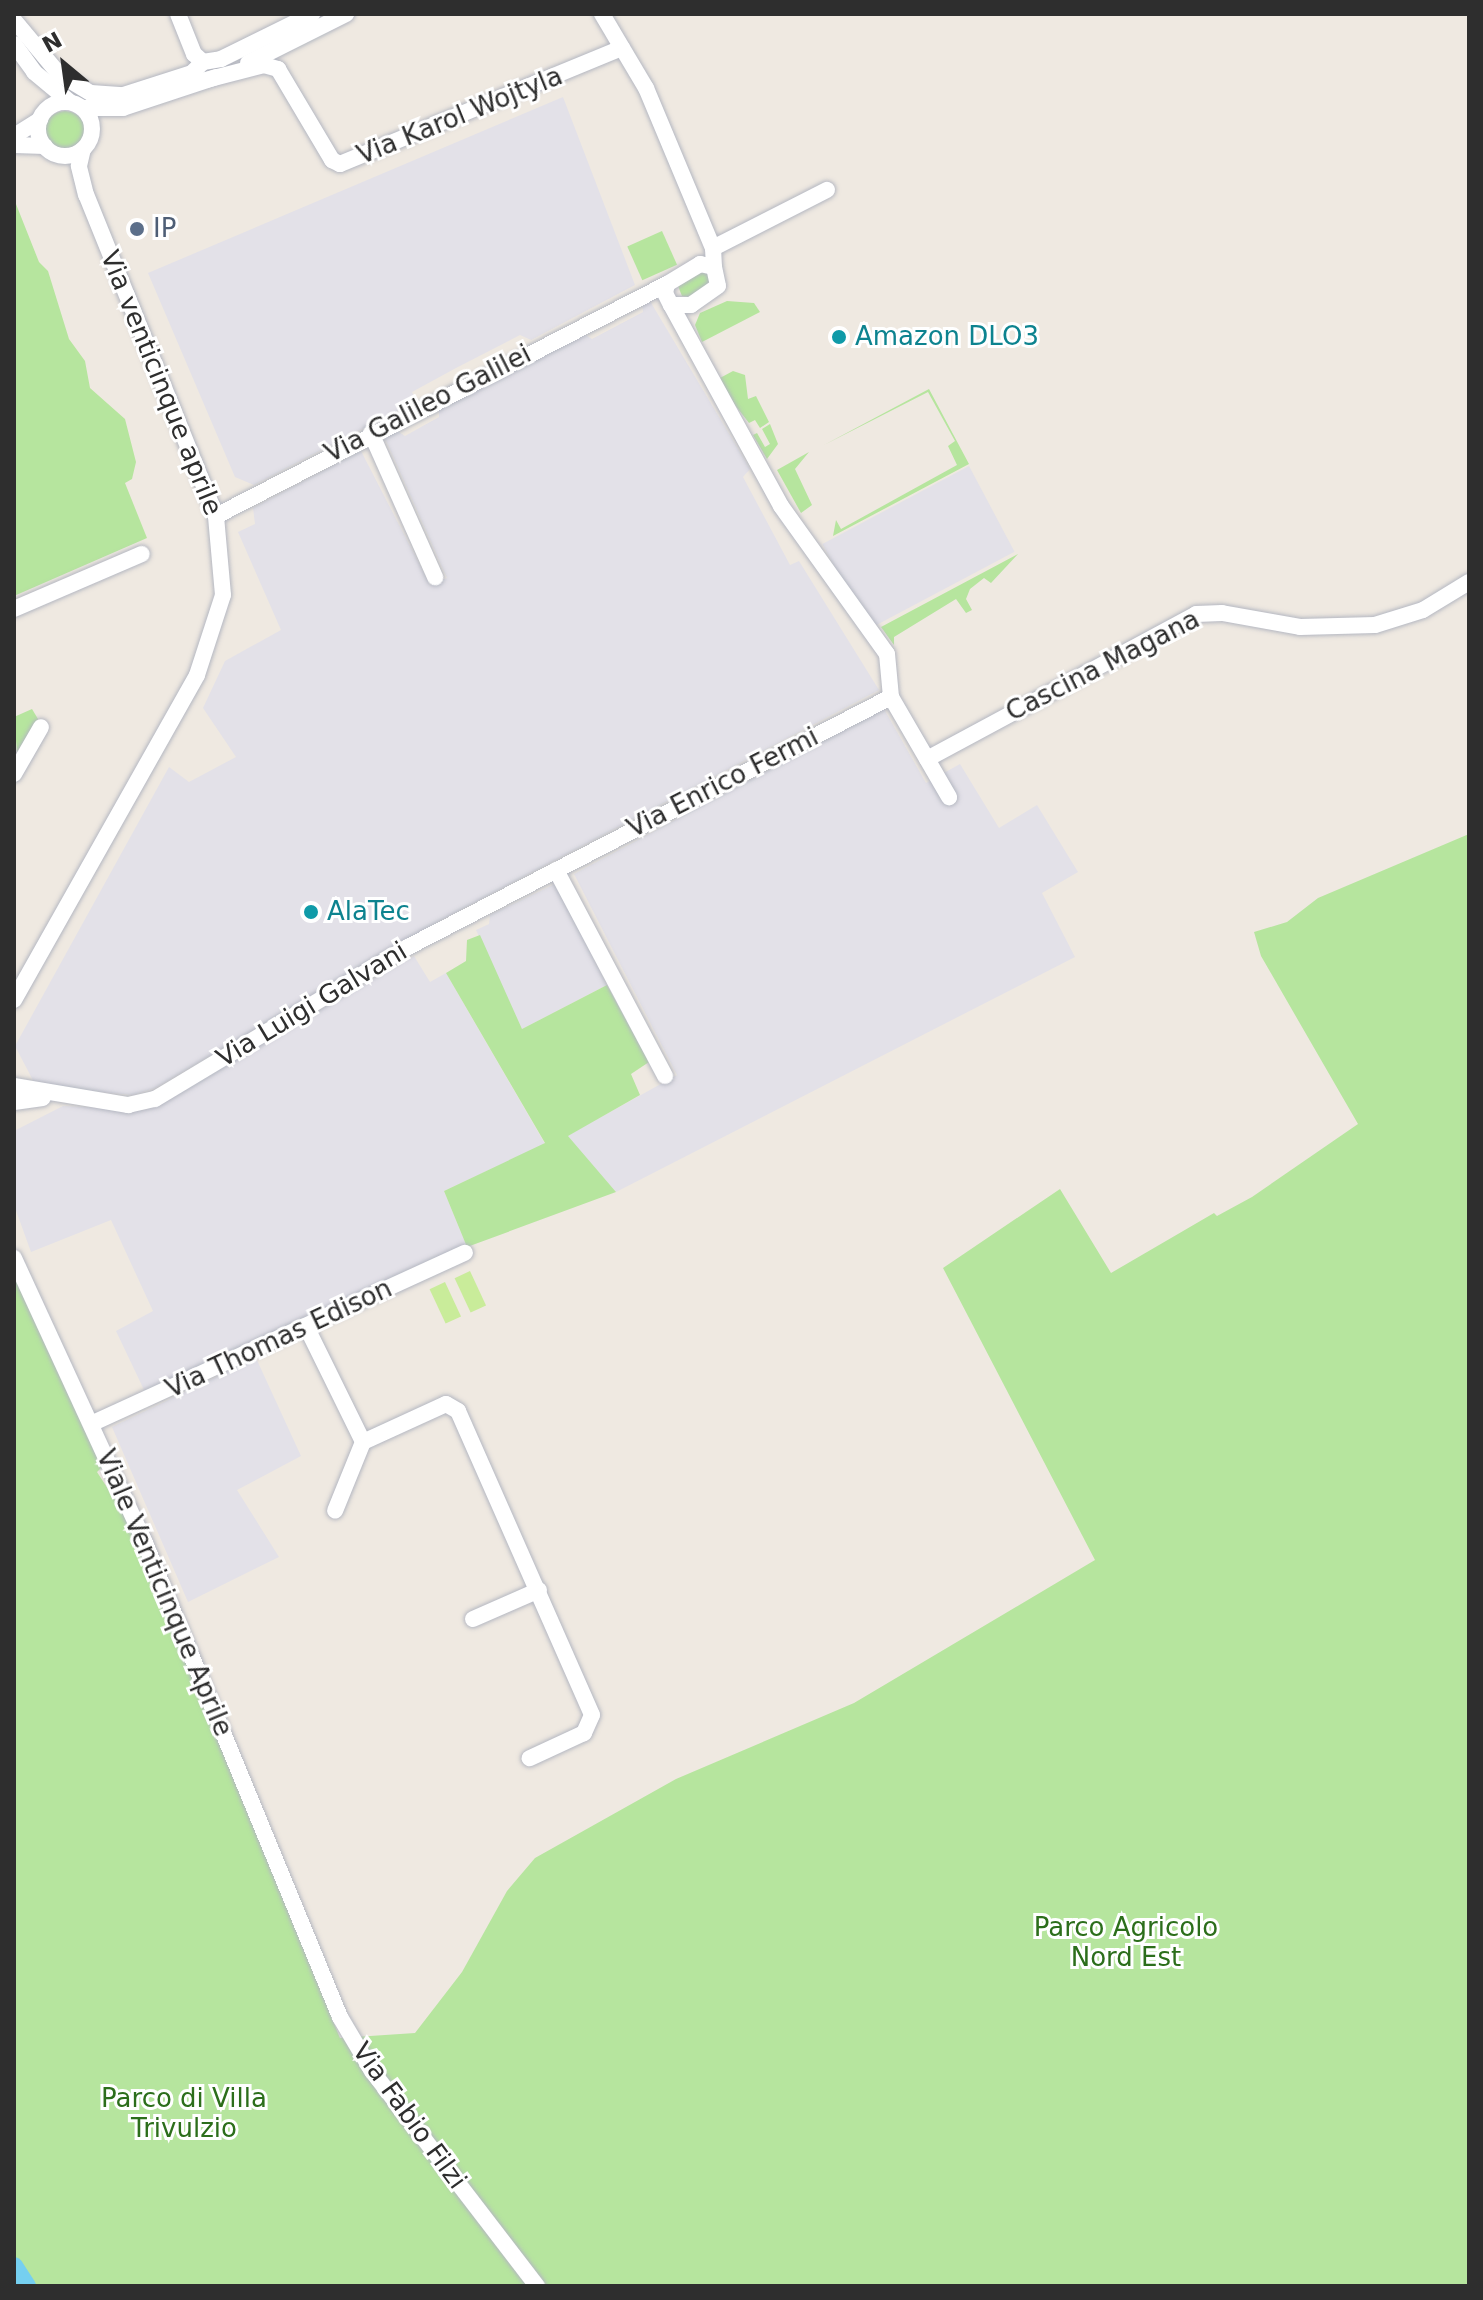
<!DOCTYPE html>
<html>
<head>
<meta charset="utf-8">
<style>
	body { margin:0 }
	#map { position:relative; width:1483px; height:2300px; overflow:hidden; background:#efe9e1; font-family:"DejaVu Sans",sans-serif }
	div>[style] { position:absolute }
	.industrial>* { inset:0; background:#e3e1e8; transform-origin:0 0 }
	.green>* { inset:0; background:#b6e59e; transform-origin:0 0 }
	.round { border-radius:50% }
	.pitch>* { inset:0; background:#c9ec9a; transform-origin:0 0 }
	.river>* { height:18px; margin:-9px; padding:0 9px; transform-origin:9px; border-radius:9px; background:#75cff0 }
	.roads { filter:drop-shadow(0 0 2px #b4b7c1) drop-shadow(0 0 2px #b4b7c1) }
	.minor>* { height:16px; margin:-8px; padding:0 8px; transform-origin:8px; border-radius:8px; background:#fff }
	.minor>.ring { margin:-8px; padding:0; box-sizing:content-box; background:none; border:16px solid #fff; border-radius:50% }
	.dots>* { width:22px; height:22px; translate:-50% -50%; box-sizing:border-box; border:4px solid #fff; border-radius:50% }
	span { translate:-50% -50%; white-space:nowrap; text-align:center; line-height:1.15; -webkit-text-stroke:6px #fff; paint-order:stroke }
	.street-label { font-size:26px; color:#2e2e2e }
	.service-label { font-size:26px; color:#4e5e75 }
	.left { translate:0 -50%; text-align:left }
	.culture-label { font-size:26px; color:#0d838f }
	.park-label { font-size:26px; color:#2c6e1b }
	.frame { position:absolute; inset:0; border:16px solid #2e2e2e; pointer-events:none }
	.north { position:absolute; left:24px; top:24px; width:80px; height:80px; -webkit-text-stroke:6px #fff; paint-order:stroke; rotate:331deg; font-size:22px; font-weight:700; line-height:32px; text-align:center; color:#2e2e2e }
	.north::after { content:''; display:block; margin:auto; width:28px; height:36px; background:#2e2e2e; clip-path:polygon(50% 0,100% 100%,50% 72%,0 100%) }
</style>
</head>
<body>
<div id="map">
	<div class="industrial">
		<div style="clip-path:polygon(563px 97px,635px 285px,531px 340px,520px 335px,456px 368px,412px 392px,416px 401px,254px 485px,235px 477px,148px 273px)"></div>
		<div style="clip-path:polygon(650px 301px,750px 469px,743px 477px,790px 565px,799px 561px,879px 690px,441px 920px,155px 1088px,133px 1095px,36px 1086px,15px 1046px,169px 767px,189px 782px,236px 757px,203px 708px,225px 661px,281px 630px,238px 532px,255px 524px,253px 508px,361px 451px,430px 585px,447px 578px,384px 436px,396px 430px,405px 436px,439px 417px,439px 408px,582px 333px,592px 339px,643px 312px,642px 302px)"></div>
		<div style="left:969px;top:466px;width:97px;height:166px;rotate:62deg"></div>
		<div style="clip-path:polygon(884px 709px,926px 783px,960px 764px,999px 828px,1037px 805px,1078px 872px,1042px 893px,1075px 957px,616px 1192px,567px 1136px,677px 1075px,574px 874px)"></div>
		<div style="clip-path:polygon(555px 884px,607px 985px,522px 1029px,476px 930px,489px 924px,490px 915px)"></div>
		<div style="clip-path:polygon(414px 956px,430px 982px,446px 973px,545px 1144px,444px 1191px,467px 1247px,145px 1392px,116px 1331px,153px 1311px,111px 1220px,31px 1252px,14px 1205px,14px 1131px,63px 1106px,146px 1110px)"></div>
		<div style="clip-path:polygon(256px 1358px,301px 1456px,237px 1490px,279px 1557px,188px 1602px,112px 1427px)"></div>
	</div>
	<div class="green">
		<div class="round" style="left:45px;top:111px;width:40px;height:40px"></div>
		<div style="clip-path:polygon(14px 199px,39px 262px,48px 271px,69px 339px,85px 361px,90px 388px,125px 419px,136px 462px,132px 479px,125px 483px,147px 538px,14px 596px)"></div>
		<div style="left:662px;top:231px;width:37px;height:38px;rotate:66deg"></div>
		<div style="clip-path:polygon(699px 272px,708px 274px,711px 284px,691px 297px,682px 296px,678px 286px)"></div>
		<div style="clip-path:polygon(727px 301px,754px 303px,760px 312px,702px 342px,695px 325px,700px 313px)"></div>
		<div style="clip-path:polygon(733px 371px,745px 375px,748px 399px,756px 396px,769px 422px,760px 428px,755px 420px,749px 423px,735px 405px,720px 378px)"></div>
		<div style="clip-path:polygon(929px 389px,969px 464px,833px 536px,836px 520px,841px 529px,957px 465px,948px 446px,955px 441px,928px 392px,824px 445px)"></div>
		<div style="clip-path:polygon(770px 424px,778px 444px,767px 459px,753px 435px,757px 433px,765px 447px,770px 444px,762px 429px)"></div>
		<div style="clip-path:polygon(809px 452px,795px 469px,812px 505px,801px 513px,777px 470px)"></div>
		<div style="clip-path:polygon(1018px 554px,991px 583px,984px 578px,970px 589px,966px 599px,972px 610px,966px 613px,956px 599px,894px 637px,894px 645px,881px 627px)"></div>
		<div style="clip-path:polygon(32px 709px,38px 719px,17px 752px,14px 717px)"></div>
		<div style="clip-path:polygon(1469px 834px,1469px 2286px,14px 2286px,14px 1275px,102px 1467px,97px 1472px,129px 1521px,340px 2038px,415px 2033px,462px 1972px,507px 1891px,535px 1858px,676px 1779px,854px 1703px,1095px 1560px,943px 1268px,1060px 1189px,1111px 1273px,1214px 1213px,1217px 1216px,1252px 1197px,1358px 1124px,1261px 956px,1254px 932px,1287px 922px,1318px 898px)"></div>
		<div style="clip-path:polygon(480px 935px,522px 1029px,607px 985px,649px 1062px,631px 1074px,640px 1095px,568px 1136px,616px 1192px,467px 1247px,444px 1191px,545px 1143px,446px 973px,466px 961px,467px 940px)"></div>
	</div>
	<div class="pitch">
		<div style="left:470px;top:1271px;width:38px;height:17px;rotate:65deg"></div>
		<div style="left:445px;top:1282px;width:38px;height:17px;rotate:65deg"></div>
	</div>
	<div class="river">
		<div style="left:14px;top:2266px;width:24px;rotate:57deg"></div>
	</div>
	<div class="roads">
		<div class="minor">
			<div style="left:178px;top:14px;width:43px;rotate:68.2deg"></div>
			<div style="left:194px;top:54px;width:12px;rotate:42deg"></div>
			<div style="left:602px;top:14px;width:86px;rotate:59.3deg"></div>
			<div style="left:646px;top:88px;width:173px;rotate:67.3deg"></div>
			<div style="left:713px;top:248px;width:19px;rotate:87deg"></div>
			<div style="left:14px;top:20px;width:70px;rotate:50.2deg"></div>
			<div style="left:59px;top:74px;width:37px;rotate:31deg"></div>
			<div style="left:91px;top:93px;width:32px;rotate:4deg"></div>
			<div style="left:123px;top:95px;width:72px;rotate:-17.7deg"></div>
			<div style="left:192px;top:73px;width:16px;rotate:-45deg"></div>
			<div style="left:14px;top:44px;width:34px;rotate:54deg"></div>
			<div style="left:34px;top:72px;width:47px;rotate:39.8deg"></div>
			<div style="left:203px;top:62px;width:18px;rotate:-9deg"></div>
			<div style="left:221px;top:59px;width:102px;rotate:-26.3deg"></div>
			<div style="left:248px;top:63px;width:110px;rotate:-26.6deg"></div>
			<div style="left:206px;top:80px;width:60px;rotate:-14.5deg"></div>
			<div style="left:264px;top:65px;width:15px;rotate:16deg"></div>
			<div style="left:278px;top:69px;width:106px;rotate:59.3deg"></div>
			<div style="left:332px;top:160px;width:9px;rotate:27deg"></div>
			<div style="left:340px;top:164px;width:305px;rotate:-22.4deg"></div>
			<div class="ring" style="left:38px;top:102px;width:38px;height:38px"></div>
			<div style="left:83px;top:108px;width:40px"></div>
			<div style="left:123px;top:108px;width:98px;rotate:-18.4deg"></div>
			<div style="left:14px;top:136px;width:31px;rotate:-32deg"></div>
			<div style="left:14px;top:145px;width:31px;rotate:2deg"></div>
			<div style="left:713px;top:248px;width:128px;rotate:-27deg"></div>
			<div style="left:700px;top:264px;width:14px;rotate:12deg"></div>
			<div style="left:714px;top:267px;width:19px;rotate:78deg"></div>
			<div style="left:718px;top:286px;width:33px;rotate:145deg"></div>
			<div style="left:691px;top:305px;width:20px;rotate:180deg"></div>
			<div style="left:671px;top:305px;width:13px;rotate:-117deg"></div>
			<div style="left:665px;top:293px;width:9px;rotate:-77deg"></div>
			<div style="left:667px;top:284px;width:39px;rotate:-31deg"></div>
			<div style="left:671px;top:305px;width:229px;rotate:61.3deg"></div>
			<div style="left:781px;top:506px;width:182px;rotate:54.4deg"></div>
			<div style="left:887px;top:654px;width:43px;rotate:84.7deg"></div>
			<div style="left:371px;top:433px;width:158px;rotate:66deg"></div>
			<div style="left:216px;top:516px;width:507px;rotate:-27.22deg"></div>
			<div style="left:14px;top:609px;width:139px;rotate:-23.3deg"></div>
			<div style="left:891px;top:697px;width:116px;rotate:59.9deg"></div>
			<div style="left:927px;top:759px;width:306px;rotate:-28.3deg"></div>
			<div style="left:1196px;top:614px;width:26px;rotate:-2deg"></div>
			<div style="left:1222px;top:613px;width:79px;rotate:10.2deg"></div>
			<div style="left:1300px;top:627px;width:75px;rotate:-1.5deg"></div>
			<div style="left:1375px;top:625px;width:50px;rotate:-17.4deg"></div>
			<div style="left:1423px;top:610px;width:54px;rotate:-31.3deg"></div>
			<div style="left:14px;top:774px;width:54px;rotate:-60.1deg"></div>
			<div style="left:556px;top:870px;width:233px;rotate:62.1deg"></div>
			<div style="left:14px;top:1000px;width:373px;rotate:-60.6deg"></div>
			<div style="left:197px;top:675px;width:84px;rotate:-72deg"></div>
			<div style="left:223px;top:595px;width:79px;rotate:-95.1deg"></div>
			<div style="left:216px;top:516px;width:346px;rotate:-112deg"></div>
			<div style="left:86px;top:195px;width:30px;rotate:-104deg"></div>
			<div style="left:79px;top:166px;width:17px;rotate:-77deg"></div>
			<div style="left:14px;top:1086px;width:116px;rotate:9.5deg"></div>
			<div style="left:128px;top:1105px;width:28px;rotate:-13deg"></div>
			<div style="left:155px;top:1099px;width:295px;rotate:-31deg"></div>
			<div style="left:408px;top:947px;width:544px;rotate:-27.37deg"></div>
			<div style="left:14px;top:1102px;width:29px;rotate:-8deg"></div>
			<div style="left:14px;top:1258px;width:314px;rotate:65.3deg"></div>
			<div style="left:145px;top:1543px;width:513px;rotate:67.64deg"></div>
			<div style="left:340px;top:2017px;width:63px;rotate:59.3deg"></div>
			<div style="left:372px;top:2071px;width:271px;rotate:52.5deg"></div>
			<div style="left:306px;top:1326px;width:129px;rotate:63.8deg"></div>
			<div style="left:363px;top:1442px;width:74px;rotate:112.1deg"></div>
			<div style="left:93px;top:1423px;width:409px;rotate:-24.6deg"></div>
			<div style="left:363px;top:1442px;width:91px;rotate:-24.6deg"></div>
			<div style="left:446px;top:1404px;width:14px;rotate:30deg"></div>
			<div style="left:458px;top:1411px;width:332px;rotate:66.2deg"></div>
			<div style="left:592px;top:1715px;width:20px;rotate:114deg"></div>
			<div style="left:584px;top:1733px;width:60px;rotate:155.2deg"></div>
			<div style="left:473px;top:1619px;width:72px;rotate:-23.7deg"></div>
		</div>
	</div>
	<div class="dots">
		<div style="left:137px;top:229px;background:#5c6f8a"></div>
		<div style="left:839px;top:337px;background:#0f9aa8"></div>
		<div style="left:311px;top:912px;background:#0f9aa8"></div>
	</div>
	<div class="street-label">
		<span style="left:460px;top:116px;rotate:-22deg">Via Karol Wojtyla</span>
		<span style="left:161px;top:383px;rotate:68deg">Via venticinque aprile</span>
		<span style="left:428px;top:404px;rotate:-27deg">Via Galileo Galilei</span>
		<span style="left:1103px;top:666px;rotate:-27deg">Cascina Magana</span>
		<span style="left:723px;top:783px;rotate:-27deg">Via Enrico Fermi</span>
		<span style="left:312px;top:1005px;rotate:-31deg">Via Luigi Galvani</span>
		<span style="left:279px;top:1339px;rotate:-25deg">Via Thomas Edison</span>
		<span style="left:164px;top:1593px;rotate:67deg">Viale Venticinque Aprile</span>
		<span style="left:409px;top:2116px;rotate:54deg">Via Fabio Filzi</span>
	</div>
	<div class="service-label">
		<span class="left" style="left:153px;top:229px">IP</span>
	</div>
	<div class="culture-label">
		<span class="left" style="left:855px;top:337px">Amazon DLO3</span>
		<span class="left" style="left:327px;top:912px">AlaTec</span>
	</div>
	<div class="park-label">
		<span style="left:1126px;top:1943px">Parco Agricolo<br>Nord Est</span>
		<span style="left:184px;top:2114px">Parco di Villa<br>Trivulzio</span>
	</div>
	<div class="frame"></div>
	<div class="north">N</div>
</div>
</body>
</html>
